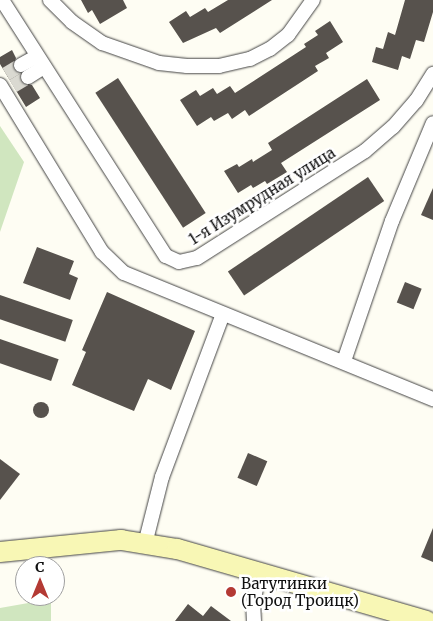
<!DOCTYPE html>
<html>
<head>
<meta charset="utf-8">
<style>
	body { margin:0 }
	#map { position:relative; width:433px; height:621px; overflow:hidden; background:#fefdf3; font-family:Merriweather,serif }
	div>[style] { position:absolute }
	.green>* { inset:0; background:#d0e6bf }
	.building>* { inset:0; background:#57524d; transform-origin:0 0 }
	.round { border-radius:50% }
	.minor-tunnel>* { height:14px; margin-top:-7px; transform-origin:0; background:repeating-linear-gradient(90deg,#dad9d1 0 14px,transparent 0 21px) }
	.roads { filter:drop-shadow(0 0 1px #434343) drop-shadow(0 0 1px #434343) }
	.minor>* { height:14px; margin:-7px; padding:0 7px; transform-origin:7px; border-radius:7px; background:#fff }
	.secondary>* { height:20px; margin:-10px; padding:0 10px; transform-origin:10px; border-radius:10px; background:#f8f7b5 }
	.dots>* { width:14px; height:14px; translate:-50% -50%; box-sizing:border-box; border:2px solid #fff; border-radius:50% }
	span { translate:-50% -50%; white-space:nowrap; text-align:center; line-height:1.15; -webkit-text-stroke:5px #fff; paint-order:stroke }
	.street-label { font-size:15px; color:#101010 }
	.poi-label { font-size:15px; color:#101010 }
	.left { translate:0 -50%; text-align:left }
	.north { position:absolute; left:15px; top:556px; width:50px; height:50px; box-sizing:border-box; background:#fff; border:1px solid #9f9f9f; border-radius:50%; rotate:0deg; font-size:14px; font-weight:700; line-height:20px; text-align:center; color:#101010 }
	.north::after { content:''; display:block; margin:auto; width:18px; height:22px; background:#b43a34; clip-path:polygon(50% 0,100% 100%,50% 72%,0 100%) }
</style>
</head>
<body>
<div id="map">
	<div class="green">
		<div style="clip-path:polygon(0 126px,24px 162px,0 232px)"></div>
		<div style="clip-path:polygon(51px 599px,51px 621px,0 621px,0 608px)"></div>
	</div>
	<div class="building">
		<div style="clip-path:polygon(81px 0,123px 0,127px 8px,100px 24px,92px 10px,88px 13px)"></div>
		<div style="clip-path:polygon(228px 0,272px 0,220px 33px,216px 28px,183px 43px,169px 22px,186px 11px,190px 17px,205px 8px,208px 12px)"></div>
		<div style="clip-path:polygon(405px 0,433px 0,433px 12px,424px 42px,416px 40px,410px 59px,402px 56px,398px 70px,372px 62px,376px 47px,383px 49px,388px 32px,395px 35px)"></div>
		<div style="clip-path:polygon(330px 21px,343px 42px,326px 53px,329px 58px,315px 66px,318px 71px,249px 116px,245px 110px,232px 119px,228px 113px,214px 121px,211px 117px,197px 126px,180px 100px,196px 90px,200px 96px,213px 88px,217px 94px,230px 86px,235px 93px,306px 47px,304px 44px,318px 35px,315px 31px)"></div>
		<div style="clip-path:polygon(12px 50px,16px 58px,13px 69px,20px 74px,20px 81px,32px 85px,40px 98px,26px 107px,0 64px,0 57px)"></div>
		<div style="left:118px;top:78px;width:161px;height:27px;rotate:57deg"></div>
		<div style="clip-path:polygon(367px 79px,380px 100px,281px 163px,287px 172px,267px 184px,265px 181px,253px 188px,251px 185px,238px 193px,224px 171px,237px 164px,239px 167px,252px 159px,253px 162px,272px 150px,268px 143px)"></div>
		<div style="left:368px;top:177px;width:29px;height:169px;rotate:56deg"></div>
		<div style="clip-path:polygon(433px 188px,433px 220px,421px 215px)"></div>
		<div style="clip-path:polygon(37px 247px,74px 261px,69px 274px,78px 278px,70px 300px,23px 283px)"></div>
		<div style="left:405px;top:282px;width:18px;height:22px;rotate:22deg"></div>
		<div style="clip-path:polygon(107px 292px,195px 331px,171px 390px,148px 379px,134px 411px,72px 385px,86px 352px,82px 350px)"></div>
		<div style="left:0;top:295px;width:77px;height:23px;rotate:19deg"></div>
		<div style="left:0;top:339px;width:62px;height:23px;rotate:19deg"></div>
		<div class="round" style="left:33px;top:402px;width:16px;height:16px"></div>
		<div style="left:248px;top:453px;width:21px;height:27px;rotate:23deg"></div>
		<div style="clip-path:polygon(0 459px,20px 474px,0 500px)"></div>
		<div style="clip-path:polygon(433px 528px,433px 562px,421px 557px)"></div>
		<div style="clip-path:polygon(188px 604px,203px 616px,211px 606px,231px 621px,175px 621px)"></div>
	</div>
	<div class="minor-tunnel">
		<div style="left:6px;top:74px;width:17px;rotate:-31deg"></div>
		<div style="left:13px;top:86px;width:17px;rotate:-31deg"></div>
	</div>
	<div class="roads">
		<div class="minor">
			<div style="left:2px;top:0;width:304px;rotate:57.4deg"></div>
			<div style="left:166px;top:256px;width:14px;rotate:25deg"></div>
			<div style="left:179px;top:262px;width:18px;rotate:-13deg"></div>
			<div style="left:197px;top:258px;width:199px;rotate:-32.5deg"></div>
			<div style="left:365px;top:151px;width:37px;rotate:-41deg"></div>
			<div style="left:393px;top:127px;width:35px;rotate:-49deg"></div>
			<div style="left:416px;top:101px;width:32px;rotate:-58deg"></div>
			<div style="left:50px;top:0;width:31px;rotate:45deg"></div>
			<div style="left:72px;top:22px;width:37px;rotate:35deg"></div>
			<div style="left:102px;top:43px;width:60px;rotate:19.3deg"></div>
			<div style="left:159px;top:63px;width:28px;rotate:6deg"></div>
			<div style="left:187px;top:66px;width:32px"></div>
			<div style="left:219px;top:66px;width:32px;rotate:-13deg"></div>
			<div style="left:250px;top:59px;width:22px;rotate:-27deg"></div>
			<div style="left:270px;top:49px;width:23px;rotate:-38deg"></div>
			<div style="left:288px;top:35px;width:43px;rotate:-54.5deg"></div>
			<div style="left:21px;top:65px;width:18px;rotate:-29deg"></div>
			<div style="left:28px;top:77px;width:19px;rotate:-32deg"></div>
			<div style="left:0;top:85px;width:196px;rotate:58.6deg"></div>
			<div style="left:102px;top:252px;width:30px;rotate:44deg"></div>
			<div style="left:124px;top:273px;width:334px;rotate:22.2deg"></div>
			<div style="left:344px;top:361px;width:148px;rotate:-71.1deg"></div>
			<div style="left:392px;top:221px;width:106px;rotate:-67.3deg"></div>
			<div style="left:145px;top:544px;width:69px;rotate:-75.8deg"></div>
			<div style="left:162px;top:477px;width:174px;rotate:-69.5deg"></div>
			<div style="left:254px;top:621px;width:17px;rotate:-93deg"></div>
			<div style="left:253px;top:604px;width:31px;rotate:-79deg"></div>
		</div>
		<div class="secondary">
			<div style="left:0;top:552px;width:122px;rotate:-5.7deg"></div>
			<div style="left:121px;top:540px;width:57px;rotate:9.1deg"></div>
			<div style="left:177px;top:549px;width:260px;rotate:16.1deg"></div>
		</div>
	</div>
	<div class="dots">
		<div style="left:231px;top:592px;background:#b43a34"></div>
	</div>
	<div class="street-label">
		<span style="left:262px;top:196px;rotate:-32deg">1-я Изумрудная улица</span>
	</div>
	<div class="poi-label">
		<span class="left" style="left:241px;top:592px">Ватутинки<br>(Город Троицк)</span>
	</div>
	<div class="north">С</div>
</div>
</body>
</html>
